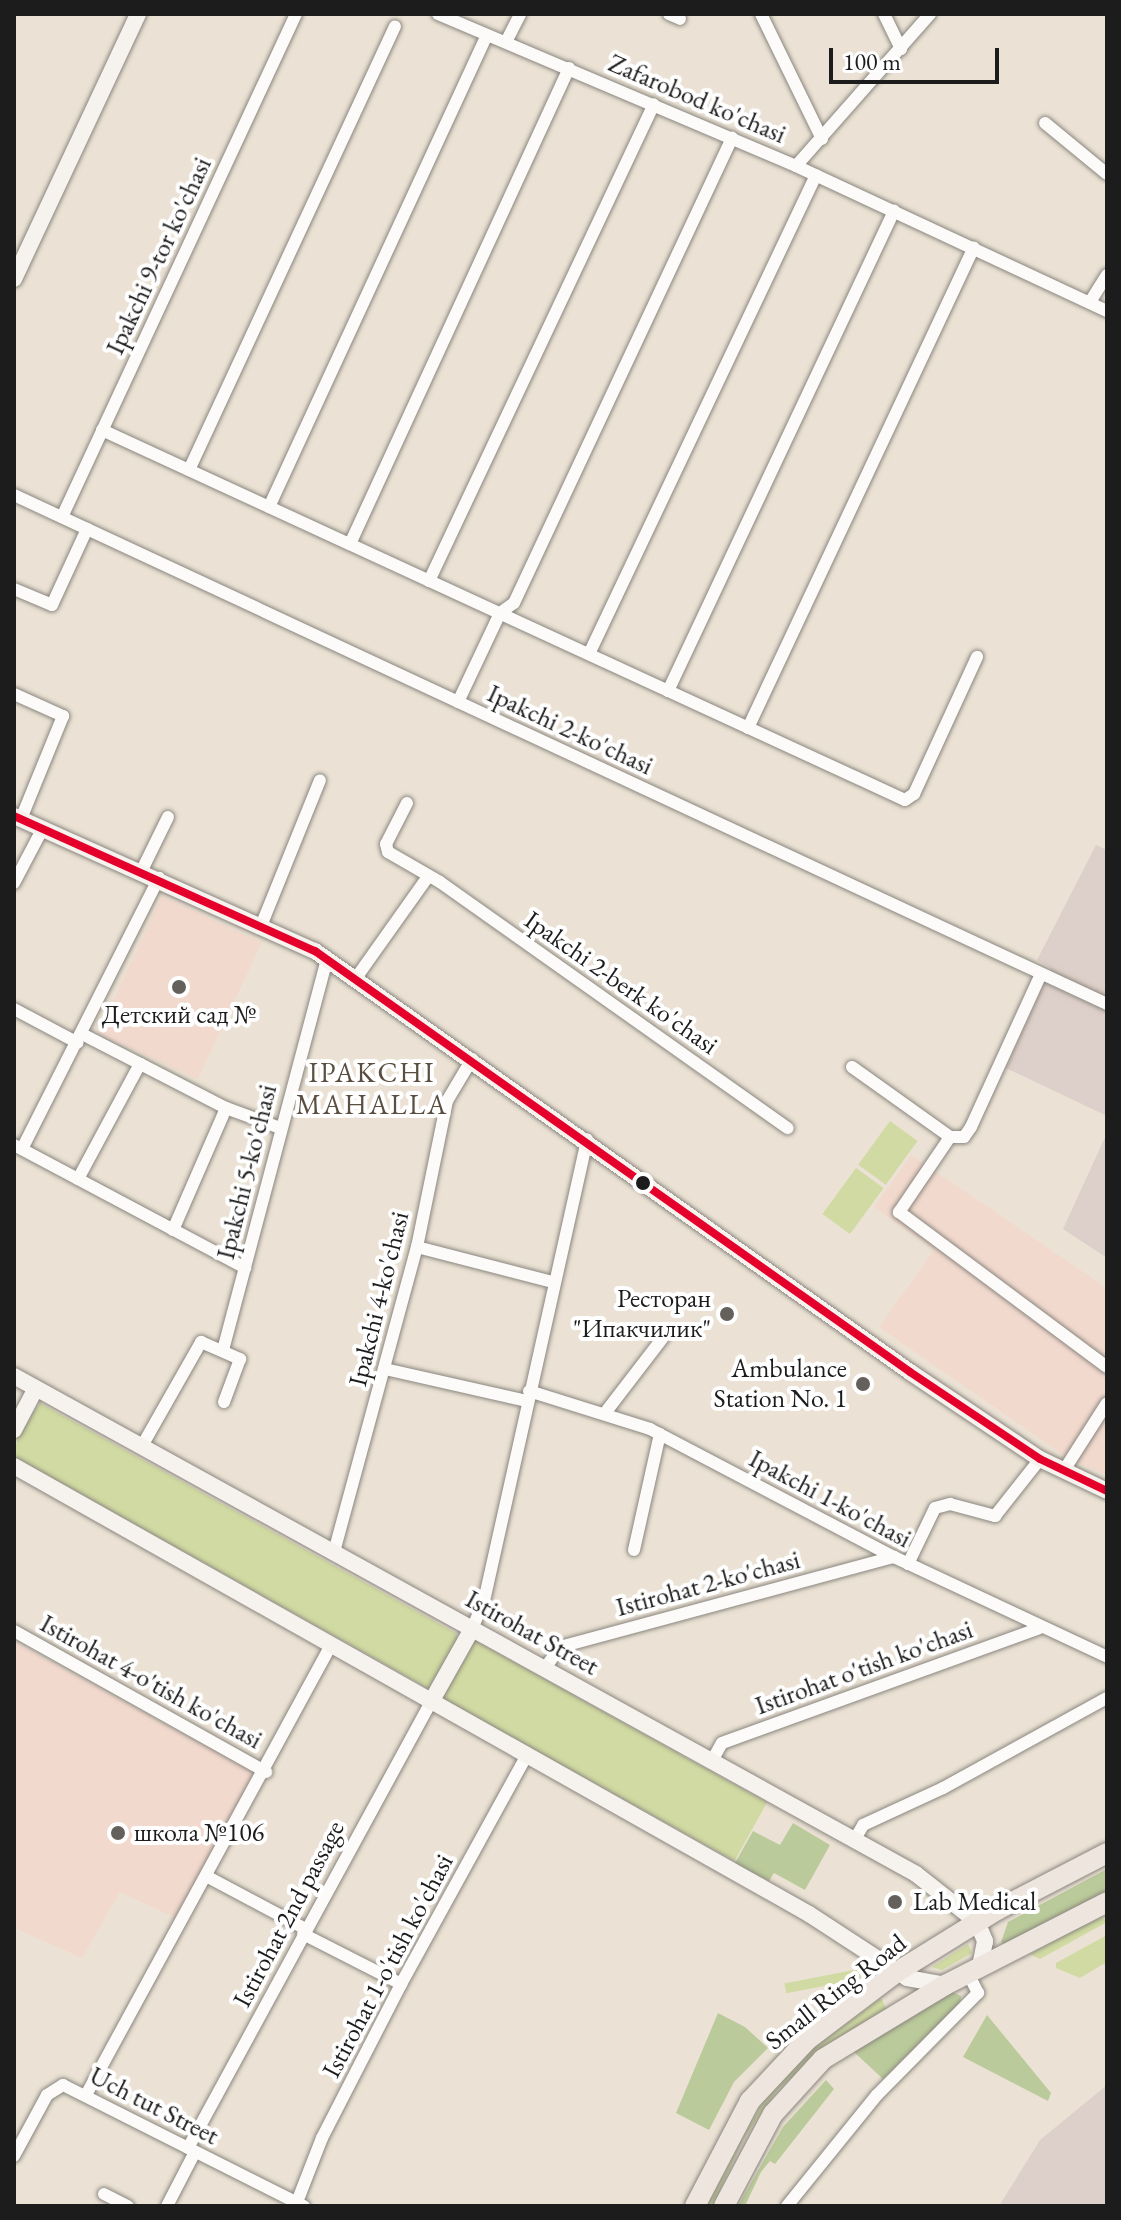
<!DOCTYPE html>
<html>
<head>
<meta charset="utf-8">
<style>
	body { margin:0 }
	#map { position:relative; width:1121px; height:2220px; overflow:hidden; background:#ebe2d5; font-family:"EB Garamond",serif }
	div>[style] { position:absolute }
	.built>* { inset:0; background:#f2d9ce; transform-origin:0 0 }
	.industrial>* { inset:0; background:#ddcfc9 }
	.green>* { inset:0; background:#d0daa2; transform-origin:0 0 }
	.forest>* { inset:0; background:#baca9a }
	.roads { filter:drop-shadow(0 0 2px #8a867f) drop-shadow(0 0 2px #8a867f) }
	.minor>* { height:12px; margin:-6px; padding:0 6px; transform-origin:6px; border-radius:6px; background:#fcfbf9 }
	.secondary>* { height:16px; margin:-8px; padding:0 8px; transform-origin:8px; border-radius:8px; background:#f6f2ee }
	.trunk>* { height:20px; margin:-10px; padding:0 10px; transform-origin:10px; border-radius:10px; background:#eee5de }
	.bus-1>* { height:8px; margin:-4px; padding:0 4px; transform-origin:4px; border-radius:4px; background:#e4002b }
	.dots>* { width:22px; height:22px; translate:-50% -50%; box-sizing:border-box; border:4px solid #fff; border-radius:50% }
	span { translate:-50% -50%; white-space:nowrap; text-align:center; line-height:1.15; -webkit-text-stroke:8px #fff; paint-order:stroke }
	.street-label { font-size:26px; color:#1c1c1c }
	.poi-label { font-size:26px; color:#1c1c1c }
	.right { translate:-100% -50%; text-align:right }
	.left { translate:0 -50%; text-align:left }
	.neighbourhood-label { font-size:28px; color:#5a4e41; letter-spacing:2px }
	.frame { position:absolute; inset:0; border:16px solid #1c1c1c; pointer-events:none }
	.scale { position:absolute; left:829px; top:48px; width:170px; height:36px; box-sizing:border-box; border:4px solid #1c1c1c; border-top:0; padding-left:10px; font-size:24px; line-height:28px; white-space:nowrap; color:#1c1c1c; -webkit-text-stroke:6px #fff; paint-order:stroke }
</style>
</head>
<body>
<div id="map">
	<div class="built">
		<div style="left:162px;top:896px;width:110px;height:151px;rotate:25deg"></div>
		<div style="clip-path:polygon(911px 1155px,1107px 1288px,1107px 1475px,1069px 1459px,879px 1327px,934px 1250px,874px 1207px)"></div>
		<div style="clip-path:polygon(14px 1642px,255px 1773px,176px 1918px,120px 1892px,82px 1958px,14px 1928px)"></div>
	</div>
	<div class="industrial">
		<div style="clip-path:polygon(1096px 845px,1107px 850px,1107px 1116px,1006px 1068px,1051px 968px,1037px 960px)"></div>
		<div style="clip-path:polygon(1107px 1133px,1107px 1258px,1063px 1229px)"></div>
		<div style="clip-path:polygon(1107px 2085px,1107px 2206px,999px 2206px,1040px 2140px)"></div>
	</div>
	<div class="green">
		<div style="left:890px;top:1121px;width:34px;height:54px;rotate:36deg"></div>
		<div style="left:856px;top:1168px;width:34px;height:57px;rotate:36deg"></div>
		<div style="clip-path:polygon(40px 1403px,456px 1633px,458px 1639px,431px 1690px,14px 1457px,18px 1435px)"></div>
		<div style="left:474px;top:1640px;width:335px;height:67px;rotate:29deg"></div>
		<div style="clip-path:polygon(1101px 1916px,1107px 1922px,1040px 1959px,1030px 1954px)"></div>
		<div style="clip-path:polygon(1107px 1935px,1107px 1962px,1080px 1978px,1056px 1968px,1056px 1963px)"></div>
		<div style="clip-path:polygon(968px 1944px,972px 1953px,942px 1970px,932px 1967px)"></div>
		<div style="left:859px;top:1969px;width:10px;height:76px;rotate:79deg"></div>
		<div style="clip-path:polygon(881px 1998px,887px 2010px,829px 2045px,777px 2090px,743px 2140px,713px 2206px,707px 2206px,764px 2099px,815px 2047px)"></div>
	</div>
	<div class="forest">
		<div style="clip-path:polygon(793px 1823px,830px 1845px,805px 1890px,774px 1873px,769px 1881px,735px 1863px,753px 1831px,780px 1845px)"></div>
		<div style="clip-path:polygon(1107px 1869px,1107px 1892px,1005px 1947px,1001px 1942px,1008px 1922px)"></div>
		<div style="clip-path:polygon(952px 1992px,961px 1996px,960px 2003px,883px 2079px,854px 2052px)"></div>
		<div style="clip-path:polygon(718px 2013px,745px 2027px,768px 2048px,734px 2082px,709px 2130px,676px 2113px)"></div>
		<div style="clip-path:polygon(987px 2015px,1051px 2093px,1048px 2101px,963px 2057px)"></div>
		<div style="clip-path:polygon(826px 2080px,834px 2089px,775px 2164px,770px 2161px,761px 2172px,745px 2206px,738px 2206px,783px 2127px)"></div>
	</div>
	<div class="roads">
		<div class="minor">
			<div style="left:438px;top:14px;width:389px;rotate:23deg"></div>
			<div style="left:796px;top:166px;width:343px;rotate:25deg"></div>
			<div style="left:669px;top:14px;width:12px;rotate:24deg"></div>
			<div style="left:761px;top:14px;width:139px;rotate:64deg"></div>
			<div style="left:884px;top:14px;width:39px;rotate:64deg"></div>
			<div style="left:507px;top:40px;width:29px;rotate:-63deg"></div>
			<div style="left:1045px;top:123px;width:80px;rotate:39.4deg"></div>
			<div style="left:796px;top:166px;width:203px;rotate:-48.6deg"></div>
			<div style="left:1090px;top:302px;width:32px;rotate:-58deg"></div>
			<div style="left:102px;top:430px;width:884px;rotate:24.74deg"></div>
			<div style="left:905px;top:800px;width:11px;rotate:-34deg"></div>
			<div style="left:914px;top:794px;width:151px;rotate:-65.3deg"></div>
			<div style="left:189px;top:470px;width:489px;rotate:-65.1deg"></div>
			<div style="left:14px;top:495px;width:1206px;rotate:24.97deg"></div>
			<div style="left:269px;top:507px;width:518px;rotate:-65.22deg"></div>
			<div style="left:62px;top:517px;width:555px;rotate:-65.05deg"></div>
			<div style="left:350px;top:544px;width:524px;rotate:-65.29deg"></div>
			<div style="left:429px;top:581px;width:527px;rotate:-64.75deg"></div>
			<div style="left:14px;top:589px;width:41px;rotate:22.8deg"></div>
			<div style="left:52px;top:605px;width:84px;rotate:-65.3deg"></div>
			<div style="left:589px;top:654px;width:530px;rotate:-64.64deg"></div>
			<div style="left:668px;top:691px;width:531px;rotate:-64.79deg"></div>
			<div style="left:14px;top:694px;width:54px;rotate:24.2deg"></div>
			<div style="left:63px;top:716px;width:111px;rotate:112.2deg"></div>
			<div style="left:458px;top:702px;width:98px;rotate:-64.7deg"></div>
			<div style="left:500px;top:613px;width:17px;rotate:-36deg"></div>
			<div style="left:514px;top:603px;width:514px;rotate:-64.88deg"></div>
			<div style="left:748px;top:728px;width:531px;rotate:-64.83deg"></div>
			<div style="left:407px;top:803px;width:46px;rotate:117.1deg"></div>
			<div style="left:386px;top:844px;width:8px;rotate:76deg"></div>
			<div style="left:388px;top:852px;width:60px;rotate:30deg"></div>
			<div style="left:440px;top:882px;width:426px;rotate:35.3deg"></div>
			<div style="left:142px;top:870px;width:59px;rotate:-63.9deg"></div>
			<div style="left:14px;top:883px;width:62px;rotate:-62.2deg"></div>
			<div style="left:261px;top:926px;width:157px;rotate:-68deg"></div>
			<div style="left:1041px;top:974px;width:168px;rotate:114.6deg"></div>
			<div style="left:971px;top:1127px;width:12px;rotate:125deg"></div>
			<div style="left:964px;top:1137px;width:14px;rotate:180deg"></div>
			<div style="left:950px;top:1137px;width:91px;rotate:124.2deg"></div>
			<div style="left:899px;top:1212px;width:259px;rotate:36.7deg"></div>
			<div style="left:356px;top:978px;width:123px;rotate:-54.6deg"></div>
			<div style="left:14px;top:1009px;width:72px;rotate:28deg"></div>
			<div style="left:82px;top:1034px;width:162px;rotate:27.2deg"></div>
			<div style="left:226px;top:1108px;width:58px;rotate:20.3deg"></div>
			<div style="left:852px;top:1067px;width:120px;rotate:35.5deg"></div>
			<div style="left:14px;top:1145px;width:262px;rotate:28deg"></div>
			<div style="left:22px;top:1149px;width:304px;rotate:-63.2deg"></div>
			<div style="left:78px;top:1179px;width:131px;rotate:-61.7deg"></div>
			<div style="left:173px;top:1230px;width:133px;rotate:-66.5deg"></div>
			<div style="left:417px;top:1247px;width:139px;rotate:14.5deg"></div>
			<div style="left:223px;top:1350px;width:405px;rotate:-75.1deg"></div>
			<div style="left:385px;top:1369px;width:146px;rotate:12.7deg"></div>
			<div style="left:529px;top:1391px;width:127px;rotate:17.4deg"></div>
			<div style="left:650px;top:1429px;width:276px;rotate:27.7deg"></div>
			<div style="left:894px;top:1557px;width:235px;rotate:25.1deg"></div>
			<div style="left:605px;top:1413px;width:97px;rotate:-52.5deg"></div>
			<div style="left:142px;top:1446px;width:120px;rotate:-60.4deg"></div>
			<div style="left:201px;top:1342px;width:43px;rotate:23.6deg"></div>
			<div style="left:240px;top:1359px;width:46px;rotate:110.4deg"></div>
			<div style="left:1068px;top:1464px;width:72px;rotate:-57.4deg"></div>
			<div style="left:634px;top:1550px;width:119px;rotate:-77.4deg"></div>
			<div style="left:334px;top:1552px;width:316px;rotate:-74.8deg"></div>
			<div style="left:417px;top:1247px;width:149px;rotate:-78.4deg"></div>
			<div style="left:447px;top:1101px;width:49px;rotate:-59.2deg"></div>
			<div style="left:908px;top:1564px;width:62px;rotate:-64.3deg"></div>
			<div style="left:935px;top:1508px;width:16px;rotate:-15deg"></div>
			<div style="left:950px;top:1504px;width:47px;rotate:14.9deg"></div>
			<div style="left:995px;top:1516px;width:73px;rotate:-51.7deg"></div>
			<div style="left:472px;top:1629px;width:30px;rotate:-67deg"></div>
			<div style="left:484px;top:1601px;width:473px;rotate:-77.4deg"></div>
			<div style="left:14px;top:1631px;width:289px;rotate:29.2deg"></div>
			<div style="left:545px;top:1668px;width:26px;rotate:-54deg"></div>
			<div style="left:560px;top:1647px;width:346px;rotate:-15.1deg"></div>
			<div style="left:713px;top:1759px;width:18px;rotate:-61deg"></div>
			<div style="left:722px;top:1743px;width:337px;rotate:-19.9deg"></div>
			<div style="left:855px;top:1839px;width:16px;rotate:-60deg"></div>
			<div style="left:863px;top:1825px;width:88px;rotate:-24.8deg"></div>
			<div style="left:943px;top:1788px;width:187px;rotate:-28.8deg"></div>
			<div style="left:208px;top:1877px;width:111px;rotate:28deg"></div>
			<div style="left:303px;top:1934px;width:110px;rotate:27deg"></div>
			<div style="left:86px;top:2095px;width:512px;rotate:-61.43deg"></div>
			<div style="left:188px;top:2148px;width:508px;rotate:-61.42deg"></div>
			<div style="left:14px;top:2156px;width:69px;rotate:-61.6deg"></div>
			<div style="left:47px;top:2095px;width:19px;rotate:-32deg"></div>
			<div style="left:63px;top:2085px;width:270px;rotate:26.7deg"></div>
			<div style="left:104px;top:2194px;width:27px;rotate:27deg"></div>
			<div style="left:297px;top:2202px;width:69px;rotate:-68.7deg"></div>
			<div style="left:322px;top:2138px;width:173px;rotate:-62.8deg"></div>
			<div style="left:401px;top:1984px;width:261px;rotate:-61.2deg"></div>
			<div style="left:167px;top:2206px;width:61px;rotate:-62.6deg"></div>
			<div style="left:787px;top:2206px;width:143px;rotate:-51deg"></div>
			<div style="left:877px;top:2095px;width:144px;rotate:-45.3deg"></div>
			<div style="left:978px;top:1993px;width:22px;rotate:-117deg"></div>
		</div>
		<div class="secondary">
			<div style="left:14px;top:279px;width:293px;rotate:-64.9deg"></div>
			<div style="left:14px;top:816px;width:330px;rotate:24.2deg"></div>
			<div style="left:315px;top:951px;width:729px;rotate:35.28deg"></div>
			<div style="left:910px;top:1372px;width:156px;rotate:33.8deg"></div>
			<div style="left:1040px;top:1459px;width:74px;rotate:25.5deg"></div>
			<div style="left:14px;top:1376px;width:1030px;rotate:28.9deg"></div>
			<div style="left:916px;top:1874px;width:78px;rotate:38.2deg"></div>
			<div style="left:977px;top:1922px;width:21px;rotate:67deg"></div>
			<div style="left:985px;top:1941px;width:25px;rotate:101deg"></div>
			<div style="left:14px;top:1430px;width:47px;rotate:-62.4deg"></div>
			<div style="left:14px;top:1466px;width:913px;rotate:29.4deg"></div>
			<div style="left:809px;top:1914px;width:117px;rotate:33.1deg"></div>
			<div style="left:907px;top:1978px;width:39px;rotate:10deg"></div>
			<div style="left:431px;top:1702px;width:84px;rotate:-60.7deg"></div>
		</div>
		<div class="trunk">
			<div style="left:695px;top:2206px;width:119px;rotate:-62.4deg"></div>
			<div style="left:750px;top:2101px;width:83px;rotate:-46.9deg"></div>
			<div style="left:807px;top:2040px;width:113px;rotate:-37.1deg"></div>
			<div style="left:897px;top:1972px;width:118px;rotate:-31.8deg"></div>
			<div style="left:997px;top:1910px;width:124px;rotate:-27.4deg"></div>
			<div style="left:724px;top:2206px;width:104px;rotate:-62deg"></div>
			<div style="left:773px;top:2114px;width:74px;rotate:-47.7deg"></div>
			<div style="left:823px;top:2059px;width:143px;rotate:-31.2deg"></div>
			<div style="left:945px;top:1985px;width:182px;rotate:-27.1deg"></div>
		</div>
	</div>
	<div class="bus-1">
		<div style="left:14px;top:816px;width:330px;rotate:24.2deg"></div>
		<div style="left:315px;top:951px;width:729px;rotate:35.28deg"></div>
		<div style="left:910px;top:1372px;width:156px;rotate:33.8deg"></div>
		<div style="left:1040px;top:1459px;width:74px;rotate:25.5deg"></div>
	</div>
	<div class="dots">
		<div style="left:179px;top:987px;background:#64615d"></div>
		<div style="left:643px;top:1183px;background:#1c1c1c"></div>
		<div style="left:727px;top:1314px;background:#64615d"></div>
		<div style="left:863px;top:1384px;background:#64615d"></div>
		<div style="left:118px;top:1833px;background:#64615d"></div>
		<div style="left:895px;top:1902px;background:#64615d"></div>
	</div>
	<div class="street-label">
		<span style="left:697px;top:99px;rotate:23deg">Zafarobod ko'chasi</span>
		<span style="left:159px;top:256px;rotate:-65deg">Ipakchi 9-tor ko'chasi</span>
		<span style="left:570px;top:730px;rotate:25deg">Ipakchi 2-ko'chasi</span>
		<span style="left:621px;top:983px;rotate:35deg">Ipakchi 2-berk ko'chasi</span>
		<span style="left:247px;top:1172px;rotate:-76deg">Ipakchi 5-ko'chasi</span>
		<span style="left:379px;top:1299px;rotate:-76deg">Ipakchi 4-ko'chasi</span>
		<span style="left:830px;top:1499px;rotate:28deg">Ipakchi 1-ko'chasi</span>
		<span style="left:708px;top:1584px;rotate:-15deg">Istirohat 2-ko'chasi</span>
		<span style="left:532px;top:1633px;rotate:29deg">Istirohat Street</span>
		<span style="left:864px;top:1668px;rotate:-20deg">Istirohat o'tish ko'chasi</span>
		<span style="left:151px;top:1682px;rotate:29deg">Istirohat 4-o'tish ko'chasi</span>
		<span style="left:289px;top:1914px;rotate:-62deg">Istirohat 2nd passage</span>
		<span style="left:388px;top:1966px;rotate:-62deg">Istirohat 1-o'tish ko'chasi</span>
		<span style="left:836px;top:1992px;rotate:-38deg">Small Ring Road</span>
		<span style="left:154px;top:2106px;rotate:27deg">Uch tut Street</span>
	</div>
	<div class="poi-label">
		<span style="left:179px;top:1015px">Детский сад №</span>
		<span class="right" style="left:711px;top:1314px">Ресторан<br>"Ипакчилик"</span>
		<span class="right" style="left:847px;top:1384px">Ambulance<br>Station No. 1</span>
		<span class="left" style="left:134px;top:1833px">школа №106</span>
		<span class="left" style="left:913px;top:1902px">Lab Medical</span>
	</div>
	<div class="neighbourhood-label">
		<span style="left:372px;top:1088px">IPAKCHI<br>MAHALLA</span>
	</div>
	<div class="frame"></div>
	<div class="scale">100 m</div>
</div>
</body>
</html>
